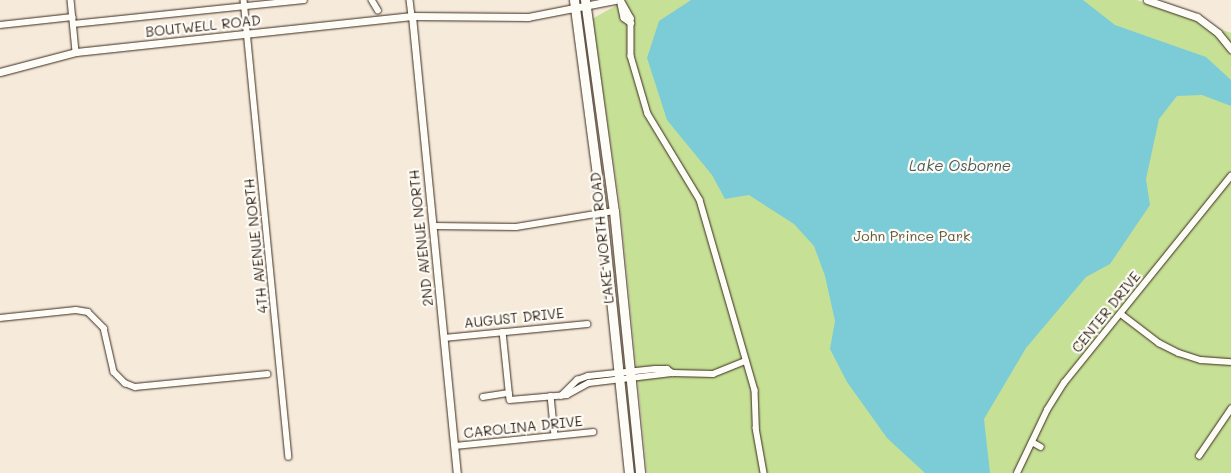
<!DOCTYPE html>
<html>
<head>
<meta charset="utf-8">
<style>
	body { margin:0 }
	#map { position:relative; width:1231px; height:473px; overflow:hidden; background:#f6eada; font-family:Mali,sans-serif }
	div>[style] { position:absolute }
	.green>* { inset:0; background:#c6e096 }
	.water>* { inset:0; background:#7cccd7 }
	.roads { filter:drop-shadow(0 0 1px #3b2a1e) drop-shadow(0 0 1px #3b2a1e) }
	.minor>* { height:5.5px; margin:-2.75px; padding:0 2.75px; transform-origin:2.75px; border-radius:2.75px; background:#fdfcf7 }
	.tertiary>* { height:7px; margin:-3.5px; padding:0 3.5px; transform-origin:3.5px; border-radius:3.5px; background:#fdfcf7 }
	.primary>* { height:9px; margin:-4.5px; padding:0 4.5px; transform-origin:4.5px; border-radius:4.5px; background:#fdfcf7 }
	span { translate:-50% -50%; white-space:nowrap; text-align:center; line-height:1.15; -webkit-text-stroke:4.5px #fdfcf7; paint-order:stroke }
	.street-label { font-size:14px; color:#3b2a1e }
	.park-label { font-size:14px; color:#5e583c }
	.water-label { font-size:15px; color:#4e5b56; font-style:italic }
</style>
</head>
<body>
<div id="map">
	<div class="green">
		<div style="clip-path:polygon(626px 0,1137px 0,1231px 33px,1231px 473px,647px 473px,620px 206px,592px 19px)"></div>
	</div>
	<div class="water">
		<div style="clip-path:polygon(691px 0,1083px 0,1115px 25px,1206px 57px,1231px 80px,1231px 106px,1202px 95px,1177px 96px,1159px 119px,1146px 179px,1150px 205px,1110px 264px,1086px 277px,1026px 348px,984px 419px,990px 473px,925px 473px,887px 438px,847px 382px,830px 349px,835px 321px,825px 276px,814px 246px,794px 224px,749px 195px,725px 199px,712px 175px,667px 120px,647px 58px,659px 21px)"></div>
	</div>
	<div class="roads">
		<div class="minor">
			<div style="left:71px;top:0;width:52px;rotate:84.5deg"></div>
			<div style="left:244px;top:0;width:459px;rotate:84.4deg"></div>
			<div style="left:372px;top:0;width:12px;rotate:59deg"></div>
			<div style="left:410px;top:0;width:16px;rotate:83deg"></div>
			<div style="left:621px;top:0;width:21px;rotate:61deg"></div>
			<div style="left:631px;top:18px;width:38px;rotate:90deg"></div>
			<div style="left:631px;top:56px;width:60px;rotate:73.7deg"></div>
			<div style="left:648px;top:114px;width:100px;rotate:58.8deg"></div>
			<div style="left:700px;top:200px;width:198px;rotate:73.9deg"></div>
			<div style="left:755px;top:390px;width:38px;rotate:88deg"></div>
			<div style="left:756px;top:428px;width:46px;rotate:79.9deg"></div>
			<div style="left:621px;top:4px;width:14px;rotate:78deg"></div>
			<div style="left:624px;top:18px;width:9px;rotate:36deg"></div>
			<div style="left:73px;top:24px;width:232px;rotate:-5.9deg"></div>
			<div style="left:0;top:25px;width:73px;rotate:-6.3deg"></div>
			<div style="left:433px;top:226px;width:83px;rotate:0.7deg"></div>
			<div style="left:516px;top:227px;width:99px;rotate:-9.3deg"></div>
			<div style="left:1121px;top:314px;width:48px;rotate:37.3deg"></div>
			<div style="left:1159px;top:343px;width:22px;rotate:27deg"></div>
			<div style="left:1179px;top:353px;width:23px;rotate:18deg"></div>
			<div style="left:1201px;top:360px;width:30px;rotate:4deg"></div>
			<div style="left:0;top:318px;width:76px;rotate:-6deg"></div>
			<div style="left:76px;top:310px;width:12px;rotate:9deg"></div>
			<div style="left:88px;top:312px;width:23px;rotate:45deg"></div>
			<div style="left:104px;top:328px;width:45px;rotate:77.2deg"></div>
			<div style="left:114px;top:372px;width:16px;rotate:45deg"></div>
			<div style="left:125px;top:383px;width:11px;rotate:22deg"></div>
			<div style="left:135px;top:387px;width:133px;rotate:-5.6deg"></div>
			<div style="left:503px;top:332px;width:68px;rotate:84.1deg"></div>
			<div style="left:510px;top:400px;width:57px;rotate:-5deg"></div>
			<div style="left:567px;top:395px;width:25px;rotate:-29deg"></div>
			<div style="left:589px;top:383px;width:85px;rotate:-6.8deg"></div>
			<div style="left:673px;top:373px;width:40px;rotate:1.4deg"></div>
			<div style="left:713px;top:374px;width:35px;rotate:-22deg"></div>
			<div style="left:444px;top:338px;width:144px;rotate:-5.6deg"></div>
			<div style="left:551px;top:396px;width:40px;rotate:84.3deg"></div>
			<div style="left:561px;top:396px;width:23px;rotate:-45deg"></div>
			<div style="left:577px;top:380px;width:12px;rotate:-20deg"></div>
			<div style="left:588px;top:376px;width:67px;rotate:-6deg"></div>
			<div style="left:655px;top:369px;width:12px"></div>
			<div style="left:667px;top:369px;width:7px;rotate:34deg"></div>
			<div style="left:483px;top:397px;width:26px;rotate:-9deg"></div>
			<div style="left:1032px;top:442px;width:10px;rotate:29deg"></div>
			<div style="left:455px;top:446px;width:139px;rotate:-5.8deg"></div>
			<div style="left:1199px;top:456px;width:57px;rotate:-55.8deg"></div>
			<div style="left:1017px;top:473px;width:70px;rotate:-64.5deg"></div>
			<div style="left:1047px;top:410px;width:32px;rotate:-58deg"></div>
			<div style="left:1064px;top:383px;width:266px;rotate:-51.1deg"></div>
		</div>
		<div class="tertiary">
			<div style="left:1147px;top:0;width:53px;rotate:18.8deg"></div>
			<div style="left:1197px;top:17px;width:26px;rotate:37deg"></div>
			<div style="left:1218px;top:33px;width:21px;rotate:51deg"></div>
			<div style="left:412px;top:16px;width:459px;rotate:84.4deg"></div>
			<div style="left:0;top:72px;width:79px;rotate:-14.7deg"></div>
			<div style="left:76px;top:52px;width:338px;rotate:-6.1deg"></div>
			<div style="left:412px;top:16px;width:116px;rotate:0.5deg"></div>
			<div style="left:528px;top:17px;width:89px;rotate:-11.1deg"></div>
		</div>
		<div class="primary">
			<div style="left:574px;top:0;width:214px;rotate:82.5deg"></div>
			<div style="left:602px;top:212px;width:262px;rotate:84.1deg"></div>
			<div style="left:585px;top:0;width:213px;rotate:82.2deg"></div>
			<div style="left:614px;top:211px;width:263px;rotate:84.3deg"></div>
		</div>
	</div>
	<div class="street-label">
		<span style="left:203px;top:26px;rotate:-6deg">BOUTWELL ROAD</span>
		<span style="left:421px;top:238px;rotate:-96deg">2ND AVENUE NORTH</span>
		<span style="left:602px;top:238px;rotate:-96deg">LAKE WORTH ROAD</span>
		<span style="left:256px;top:246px;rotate:-96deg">4TH AVENUE NORTH</span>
		<span style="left:1106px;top:312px;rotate:-51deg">CENTER DRIVE</span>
		<span style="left:514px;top:318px;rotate:-6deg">AUGUST DRIVE</span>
		<span style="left:523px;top:427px;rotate:-6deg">CAROLINA DRIVE</span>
	</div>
	<div class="park-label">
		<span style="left:912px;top:236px">John Prince Park</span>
	</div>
	<div class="water-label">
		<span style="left:960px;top:166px">Lake Osborne</span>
	</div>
</div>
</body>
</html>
